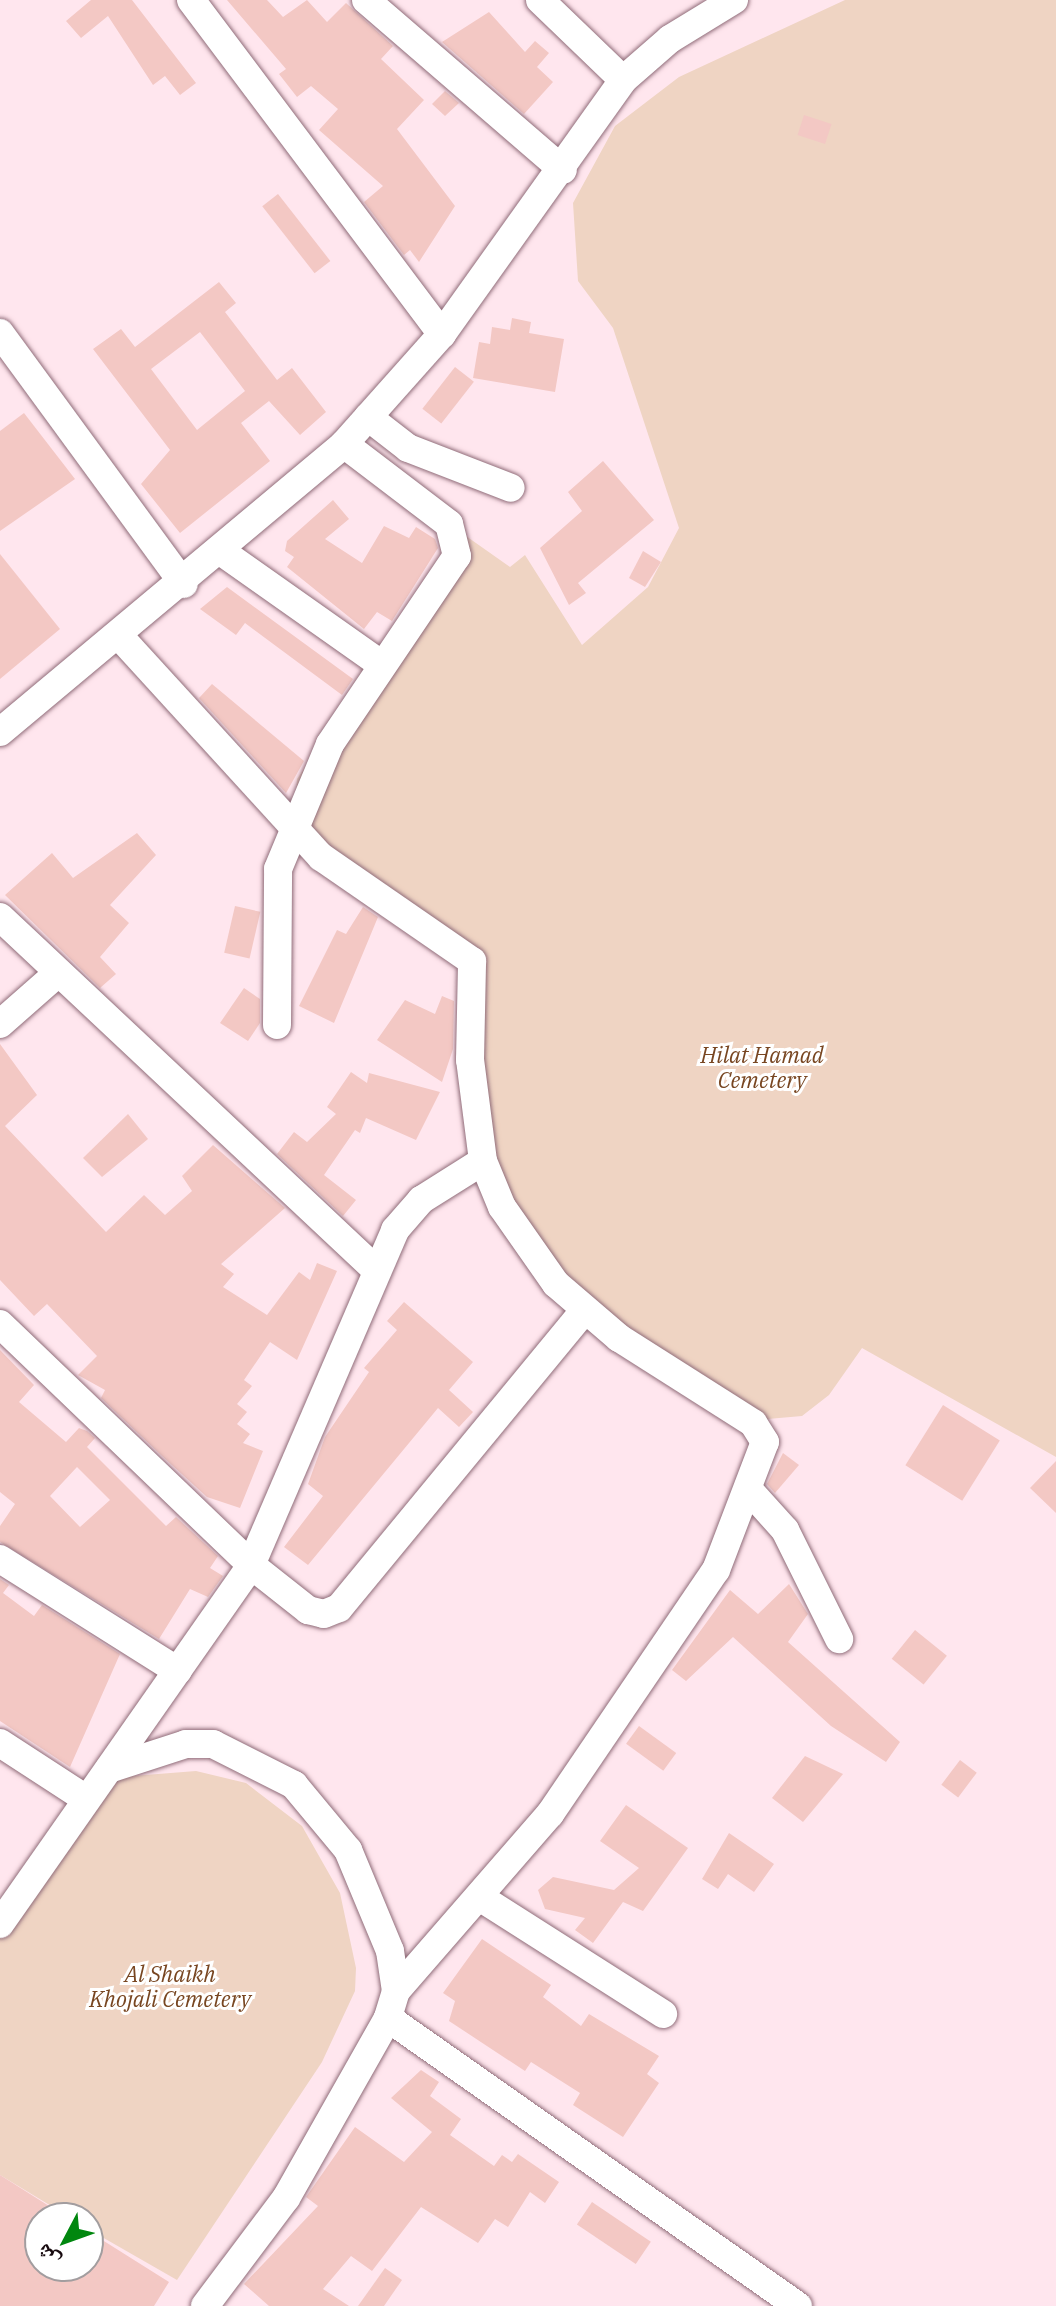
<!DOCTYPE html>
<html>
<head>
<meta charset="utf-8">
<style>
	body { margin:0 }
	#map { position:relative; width:1056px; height:2306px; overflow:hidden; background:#ffe6ee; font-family:"IBM Plex Serif","Noto Naskh Arabic",serif }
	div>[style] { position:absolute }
	.green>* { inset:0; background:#efd4c3 }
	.building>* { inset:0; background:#f3c8c4; transform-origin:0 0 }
	.roads { filter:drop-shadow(0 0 2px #906c79) drop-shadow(0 0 2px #906c79) }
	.minor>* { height:28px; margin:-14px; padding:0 14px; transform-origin:14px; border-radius:14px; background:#fff }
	span { translate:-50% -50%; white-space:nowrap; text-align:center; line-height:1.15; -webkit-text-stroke:6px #fff; paint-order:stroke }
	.park-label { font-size:22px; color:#784621; font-style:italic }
	.north { position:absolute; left:24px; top:2202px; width:80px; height:80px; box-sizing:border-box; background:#fff; border:2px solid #a29d9f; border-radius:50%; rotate:229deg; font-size:22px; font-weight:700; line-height:32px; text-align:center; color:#170a0f }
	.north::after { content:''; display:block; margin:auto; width:28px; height:36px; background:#01870f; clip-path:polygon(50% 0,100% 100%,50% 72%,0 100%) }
</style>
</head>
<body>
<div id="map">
	<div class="green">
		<div style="clip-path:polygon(845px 0,1056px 0,1056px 1457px,862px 1348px,829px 1395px,802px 1416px,746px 1421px,572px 1305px,485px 1183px,482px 956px,306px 836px,295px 812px,297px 779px,466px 536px,510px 567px,525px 555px,582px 645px,648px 587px,679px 528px,613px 328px,578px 281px,573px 203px,615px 126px,679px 77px)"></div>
		<div style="clip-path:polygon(196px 1771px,246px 1783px,302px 1826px,340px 1893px,356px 1968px,355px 1991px,322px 2062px,177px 2280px,88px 2229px,88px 2218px,71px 2218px,0 2175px,0 1935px,120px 1777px)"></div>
	</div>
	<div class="building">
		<div style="clip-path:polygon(91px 0,132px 0,196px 83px,180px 95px,165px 76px,153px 85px,108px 16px,81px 38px,66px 21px)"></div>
		<div style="clip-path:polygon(227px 0,267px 0,283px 17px,307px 0,327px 22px,346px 3px,393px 46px,381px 59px,424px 100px,397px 129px,455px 206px,419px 262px,410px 250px,404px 255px,364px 202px,383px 186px,319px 130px,338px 109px,311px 86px,297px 97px,279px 74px,286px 69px)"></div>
		<div style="clip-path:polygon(489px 12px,525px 52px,535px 41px,549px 53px,537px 67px,553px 82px,524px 114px,442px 42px)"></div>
		<div style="clip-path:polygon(445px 91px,459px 103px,445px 116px,432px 104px)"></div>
		<div style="left:804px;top:115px;width:29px;height:21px;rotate:18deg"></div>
		<div style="left:278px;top:194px;width:85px;height:20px;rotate:52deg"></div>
		<div style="clip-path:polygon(evenodd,219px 282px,236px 303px,225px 312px,277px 380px,292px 368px,326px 412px,300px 435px,269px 401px,241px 423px,270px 461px,180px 533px,141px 484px,170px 450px,93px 349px,121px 329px,135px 347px,219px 282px,200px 332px,245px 391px,197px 430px,151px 369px,200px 332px)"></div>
		<div style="clip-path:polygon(512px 318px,531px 322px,529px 333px,564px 339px,555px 392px,473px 378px,479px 342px,490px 344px,492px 327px,510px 330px)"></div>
		<div style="left:455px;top:367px;width:24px;height:53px;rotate:38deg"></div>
		<div style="clip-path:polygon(24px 413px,75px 479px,0 531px,0 431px)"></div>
		<div style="clip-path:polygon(603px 461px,654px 520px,578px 583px,586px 593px,569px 605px,540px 548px,582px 511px,568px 492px)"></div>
		<div style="clip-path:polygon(333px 500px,349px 519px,325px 539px,362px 563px,384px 526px,409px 538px,416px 527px,435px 539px,438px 548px,392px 621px,377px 612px,364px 629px,287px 567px,294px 557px,285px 551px,287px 541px)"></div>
		<div style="clip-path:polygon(643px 551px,661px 562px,645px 587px,629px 578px)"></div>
		<div style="clip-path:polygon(0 554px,60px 629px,0 679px)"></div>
		<div style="clip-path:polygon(227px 587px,353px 679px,342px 695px,245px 623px,236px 635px,200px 609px)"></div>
		<div style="clip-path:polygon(212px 684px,304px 761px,286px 793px,199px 698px)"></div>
		<div style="clip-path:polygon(137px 833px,156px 855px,110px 905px,129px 923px,100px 957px,116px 974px,100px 988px,5px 895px,52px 853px,73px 878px)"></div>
		<div style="left:235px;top:906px;width:26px;height:48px;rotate:13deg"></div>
		<div style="clip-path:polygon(363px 907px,378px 917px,334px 1023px,299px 1006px,337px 930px,346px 934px)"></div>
		<div style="clip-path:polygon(244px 988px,260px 999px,260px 1023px,248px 1041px,220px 1023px)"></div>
		<div style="clip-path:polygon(442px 996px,454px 1001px,453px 1049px,442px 1082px,377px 1040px,405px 1000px,435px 1014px)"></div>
		<div style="clip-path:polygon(0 1044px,37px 1095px,5px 1126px,106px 1232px,144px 1195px,165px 1215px,192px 1191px,182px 1176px,213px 1145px,285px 1208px,221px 1264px,234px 1274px,223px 1287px,267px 1315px,299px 1272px,310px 1280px,317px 1263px,337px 1271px,297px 1360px,270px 1342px,244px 1380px,252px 1386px,237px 1404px,247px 1412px,237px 1424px,250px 1434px,243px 1443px,263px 1451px,240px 1508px,207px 1497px,162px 1456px,101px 1398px,105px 1390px,78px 1375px,97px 1356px,47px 1304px,34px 1316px,0 1280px)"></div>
		<div style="clip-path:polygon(351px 1072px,367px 1083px,369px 1073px,440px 1092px,416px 1140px,366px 1118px,360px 1133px,355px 1130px,324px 1175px,356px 1200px,343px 1216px,277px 1154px,294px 1132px,307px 1142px,336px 1114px,327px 1107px)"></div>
		<div style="clip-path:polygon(128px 1114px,148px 1139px,102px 1177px,83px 1158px)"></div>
		<div style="clip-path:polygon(404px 1302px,473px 1362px,449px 1390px,473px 1412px,459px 1427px,438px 1408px,308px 1565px,284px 1547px,323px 1496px,308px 1484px,325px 1437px,369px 1372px,364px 1368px,397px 1330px,387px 1321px)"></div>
		<div style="clip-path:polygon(evenodd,0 1350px,34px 1385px,19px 1402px,66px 1442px,79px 1428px,87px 1431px,95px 1438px,87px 1447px,166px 1526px,176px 1517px,218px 1556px,210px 1568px,223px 1576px,208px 1597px,190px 1589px,159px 1639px,0 1542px,0 1526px,15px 1504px,0 1492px,0 1350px,77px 1467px,110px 1500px,80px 1527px,50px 1496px,77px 1467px)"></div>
		<div style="left:943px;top:1405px;width:67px;height:71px;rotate:32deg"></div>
		<div style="clip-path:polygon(783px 1453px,799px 1465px,775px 1493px,767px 1484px)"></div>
		<div style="clip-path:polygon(1056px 1461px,1056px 1513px,1030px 1488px)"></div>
		<div style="clip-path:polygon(0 1579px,9px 1585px,3px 1593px,34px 1616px,42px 1605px,120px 1654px,70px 1767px,0 1721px)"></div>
		<div style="clip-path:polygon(789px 1584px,808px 1614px,788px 1642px,900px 1742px,886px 1762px,831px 1726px,733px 1637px,686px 1681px,672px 1670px,730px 1590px,758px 1614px)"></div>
		<div style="left:915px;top:1630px;width:41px;height:37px;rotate:39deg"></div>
		<div style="left:639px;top:1726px;width:46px;height:22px;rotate:36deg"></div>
		<div style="clip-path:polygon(805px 1756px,843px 1774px,803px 1822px,772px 1798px)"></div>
		<div style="left:960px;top:1760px;width:21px;height:31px;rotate:37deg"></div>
		<div style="clip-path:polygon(626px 1805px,688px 1848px,643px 1911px,623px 1902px,593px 1943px,575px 1930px,585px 1918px,545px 1909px,538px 1890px,553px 1877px,614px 1890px,639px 1868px,600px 1841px)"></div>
		<div style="clip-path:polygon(729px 1833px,774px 1864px,754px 1892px,728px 1874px,718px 1889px,702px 1879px)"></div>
		<div style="clip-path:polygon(482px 1939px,551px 1985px,543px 1997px,581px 2026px,589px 2014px,659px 2056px,647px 2074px,659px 2083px,623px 2137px,573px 2105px,580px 2093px,531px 2062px,525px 2071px,449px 2021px,455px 2001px,443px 1993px)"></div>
		<div style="clip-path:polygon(421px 2070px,439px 2082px,430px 2096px,461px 2119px,450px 2135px,494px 2166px,502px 2155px,512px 2162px,518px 2154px,559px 2182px,545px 2203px,530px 2192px,508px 2227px,495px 2219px,478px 2243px,421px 2207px,372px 2271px,351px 2256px,323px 2289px,349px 2306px,269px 2306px,244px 2284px,318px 2206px,306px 2197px,355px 2127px,404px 2162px,432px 2132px,391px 2098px)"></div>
		<div style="clip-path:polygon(0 2175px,68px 2218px,40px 2218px,40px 2266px,88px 2266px,88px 2231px,169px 2282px,154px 2306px,0 2306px)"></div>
		<div style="left:592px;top:2202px;width:71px;height:27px;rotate:34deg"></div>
		<div style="clip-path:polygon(385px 2268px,402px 2280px,384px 2306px,358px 2306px)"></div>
	</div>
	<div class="roads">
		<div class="minor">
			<div style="left:191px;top:0;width:418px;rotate:53.1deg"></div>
			<div style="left:366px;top:0;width:260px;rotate:40.8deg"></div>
			<div style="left:540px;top:0;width:115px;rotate:43.9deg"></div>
			<div style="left:0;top:333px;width:311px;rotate:53.8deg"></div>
			<div style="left:368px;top:417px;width:51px;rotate:37.8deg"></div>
			<div style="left:408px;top:448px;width:110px;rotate:21.2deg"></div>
			<div style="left:222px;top:552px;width:196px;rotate:35.2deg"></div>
			<div style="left:0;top:732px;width:449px;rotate:-39.9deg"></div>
			<div style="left:344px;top:444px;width:147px;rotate:-48.3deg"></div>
			<div style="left:442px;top:334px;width:312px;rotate:-54.5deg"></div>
			<div style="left:623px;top:80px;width:62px;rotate:-41.1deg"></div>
			<div style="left:670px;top:39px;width:75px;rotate:-31.4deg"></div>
			<div style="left:0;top:917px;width:511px;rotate:43.18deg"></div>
			<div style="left:0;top:1024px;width:76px;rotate:-41.3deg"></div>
			<div style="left:277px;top:1025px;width:156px;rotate:-89.6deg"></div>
			<div style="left:278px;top:869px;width:135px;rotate:-67.4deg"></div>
			<div style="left:330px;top:744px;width:227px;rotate:-56deg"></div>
			<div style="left:457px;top:556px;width:33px;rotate:-104deg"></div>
			<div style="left:449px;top:524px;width:132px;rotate:-142.7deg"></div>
			<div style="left:0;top:1324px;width:348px;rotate:43.8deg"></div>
			<div style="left:251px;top:1565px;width:73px;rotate:38.3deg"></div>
			<div style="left:308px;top:1610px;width:16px;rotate:14deg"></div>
			<div style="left:324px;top:1614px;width:16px;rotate:-22deg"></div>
			<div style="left:339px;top:1608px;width:385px;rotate:-50.5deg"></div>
			<div style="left:749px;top:1490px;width:54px;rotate:48deg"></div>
			<div style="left:785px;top:1530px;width:122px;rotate:63.6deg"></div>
			<div style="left:0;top:1559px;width:210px;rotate:32.2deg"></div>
			<div style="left:0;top:1743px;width:99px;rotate:33deg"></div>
			<div style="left:109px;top:1769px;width:81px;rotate:-18deg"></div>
			<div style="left:186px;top:1744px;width:27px"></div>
			<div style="left:213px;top:1744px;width:91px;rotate:26.8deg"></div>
			<div style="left:294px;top:1785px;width:85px;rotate:50.3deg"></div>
			<div style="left:348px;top:1850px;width:109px;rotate:67.4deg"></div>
			<div style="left:390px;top:1951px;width:40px;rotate:81.5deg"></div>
			<div style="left:396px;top:1991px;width:28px;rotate:107deg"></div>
			<div style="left:388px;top:2018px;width:207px;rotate:119.5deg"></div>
			<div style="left:286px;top:2198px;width:135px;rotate:126.9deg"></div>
			<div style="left:481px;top:1898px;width:216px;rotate:32.5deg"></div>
			<div style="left:0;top:1924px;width:438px;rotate:-55deg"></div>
			<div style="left:251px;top:1565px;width:365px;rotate:-66.7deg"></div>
			<div style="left:395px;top:1230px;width:40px;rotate:-49deg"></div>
			<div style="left:421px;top:1200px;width:73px;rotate:-32.2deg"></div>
			<div style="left:483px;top:1161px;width:102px;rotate:-97.3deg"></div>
			<div style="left:470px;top:1060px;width:99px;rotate:-88.8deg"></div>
			<div style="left:472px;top:961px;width:183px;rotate:-145.4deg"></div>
			<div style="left:321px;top:857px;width:298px;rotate:-132.4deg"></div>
			<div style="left:396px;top:1991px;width:235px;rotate:-49deg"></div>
			<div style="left:550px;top:1814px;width:295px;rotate:-55.8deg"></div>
			<div style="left:716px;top:1570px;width:137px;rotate:-69.1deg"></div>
			<div style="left:765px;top:1442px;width:22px;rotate:-122deg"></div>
			<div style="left:753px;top:1423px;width:159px;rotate:-147.6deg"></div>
			<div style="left:619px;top:1338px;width:83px;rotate:-139.4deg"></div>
			<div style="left:556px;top:1284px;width:94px;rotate:-125deg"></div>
			<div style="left:502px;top:1207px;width:50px;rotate:-112.4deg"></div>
			<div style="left:388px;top:2018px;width:501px;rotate:35.09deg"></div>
		</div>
	</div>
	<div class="park-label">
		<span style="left:762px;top:1067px">Hilat Hamad<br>Cemetery</span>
		<span style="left:170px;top:1986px">Al Shaikh<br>Khojali Cemetery</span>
	</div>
	<div class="north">ش</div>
</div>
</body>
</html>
